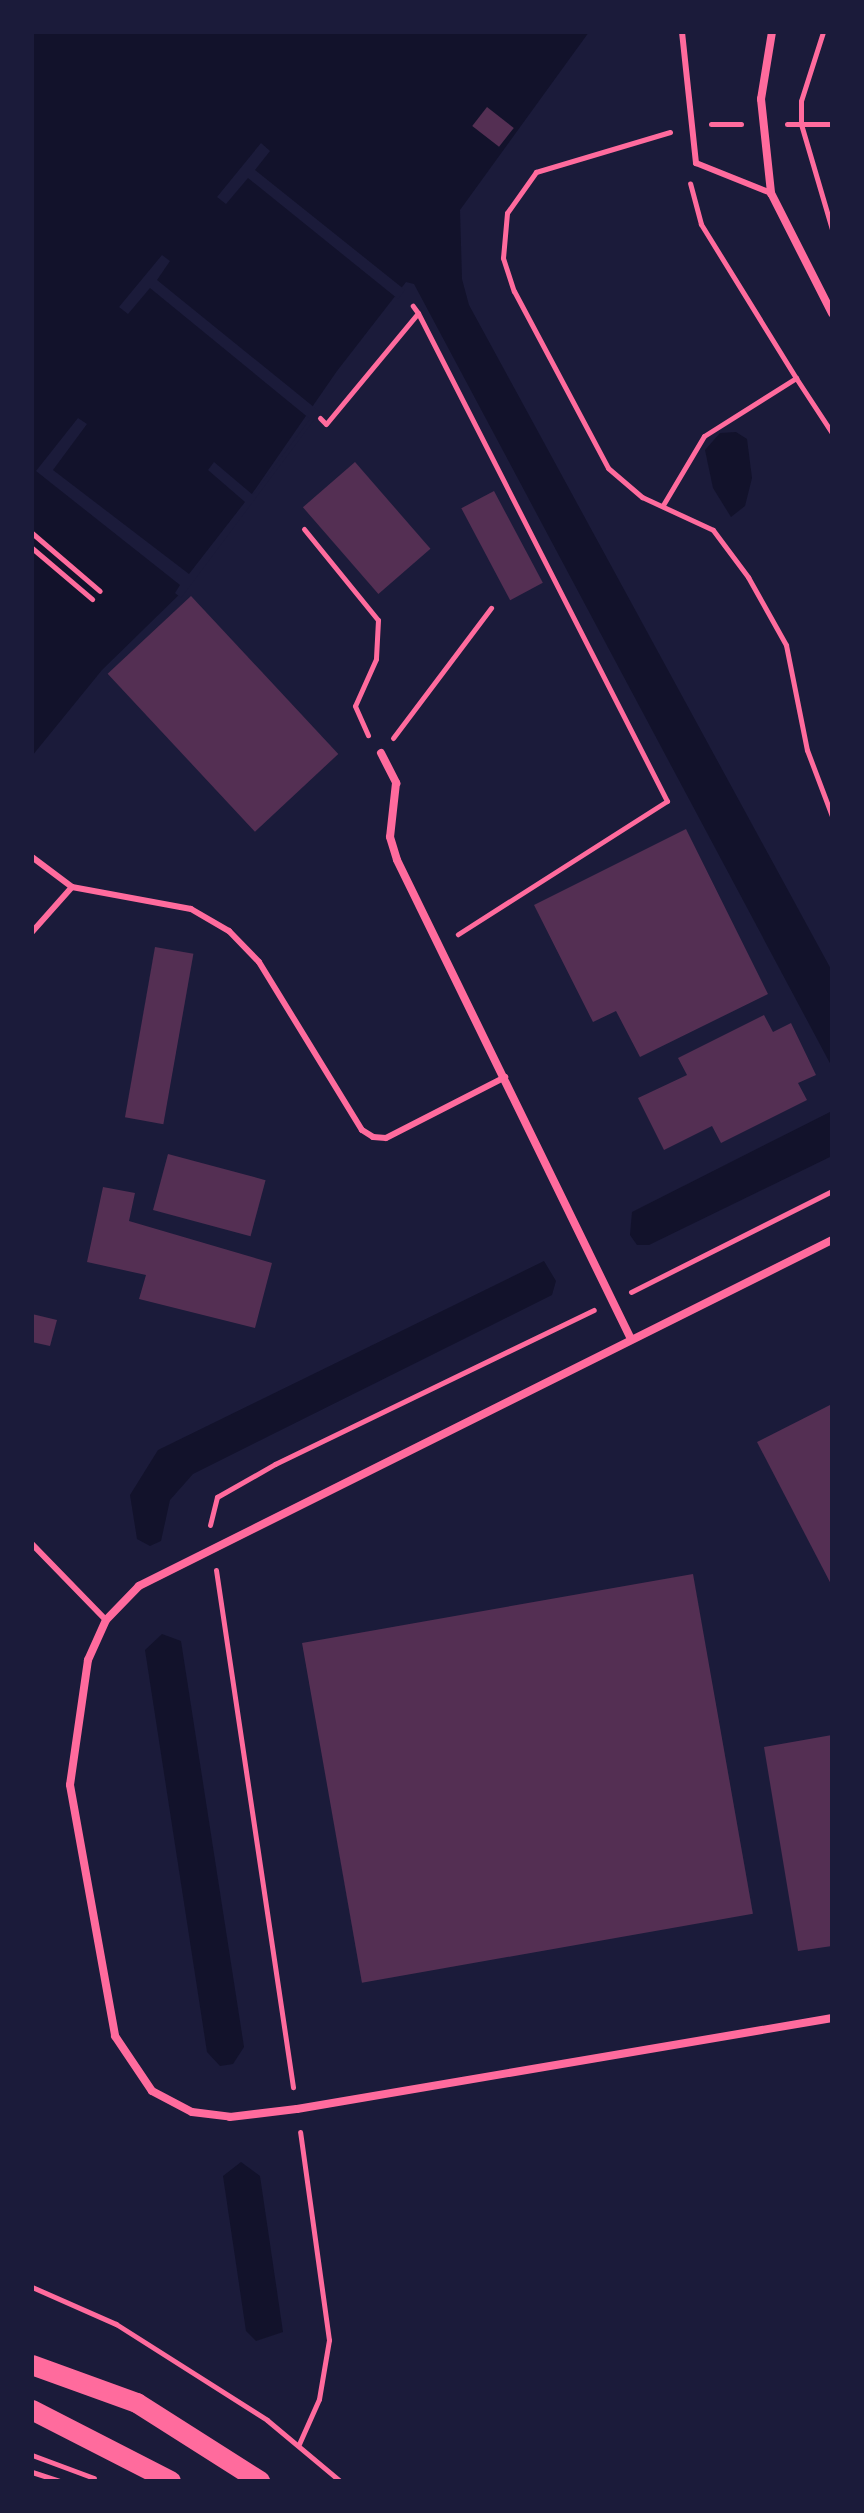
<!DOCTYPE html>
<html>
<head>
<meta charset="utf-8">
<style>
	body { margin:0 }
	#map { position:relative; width:864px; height:2513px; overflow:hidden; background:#1b1b3a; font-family:Helvetica,sans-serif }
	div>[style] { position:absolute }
	.water>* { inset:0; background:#12122b }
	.pier>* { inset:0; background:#1b1b3a }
	.building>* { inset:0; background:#542f53; transform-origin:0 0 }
	.path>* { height:5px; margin:-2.5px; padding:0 2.5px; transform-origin:2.5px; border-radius:2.5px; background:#ff6b9d }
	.service>* { height:6px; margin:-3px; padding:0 3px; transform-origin:3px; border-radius:3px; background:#ff6b9d }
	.minor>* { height:8px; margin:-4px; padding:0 4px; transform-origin:4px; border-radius:4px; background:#ff6b9d }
	.primary>* { height:20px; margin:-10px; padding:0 10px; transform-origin:10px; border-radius:10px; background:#ff6b9d }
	span { translate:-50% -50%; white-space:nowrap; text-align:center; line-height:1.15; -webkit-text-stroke:6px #1b1b3a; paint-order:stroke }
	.frame { position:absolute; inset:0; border:34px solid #1b1b3a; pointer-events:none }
</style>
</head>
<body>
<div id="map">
	<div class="water">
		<div style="clip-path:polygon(32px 32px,589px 32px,460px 210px,462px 279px,469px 305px,832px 971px,832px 1067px,414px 284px,406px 282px,337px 371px,189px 585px,102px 670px,32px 756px)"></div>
		<div style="clip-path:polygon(736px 432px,747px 439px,752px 478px,745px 506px,731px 517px,713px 488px,705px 450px,720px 433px)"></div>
		<div style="clip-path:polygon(832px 1111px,832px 1156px,649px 1245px,637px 1245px,630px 1235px,632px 1212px)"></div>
		<div style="clip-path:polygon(544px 1261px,556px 1281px,552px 1295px,193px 1474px,170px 1500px,161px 1541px,150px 1546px,137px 1539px,130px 1495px,158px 1450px)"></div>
		<div style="clip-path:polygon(162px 1634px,181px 1641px,244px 2047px,233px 2064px,220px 2066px,207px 2052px,145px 1650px)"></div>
		<div style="clip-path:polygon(241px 2162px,260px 2176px,283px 2332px,256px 2341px,246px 2331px,223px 2176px)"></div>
	</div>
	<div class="pier">
		<div style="clip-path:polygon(261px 143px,270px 151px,255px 170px,405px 290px,398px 299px,248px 178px,226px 204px,217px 197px)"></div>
		<div style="clip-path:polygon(162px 255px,170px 261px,157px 280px,320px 412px,181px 598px,175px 593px,180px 585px,36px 471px,78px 418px,87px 424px,53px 470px,189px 574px,245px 502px,208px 470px,214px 462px,253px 495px,310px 419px,150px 288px,128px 314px,119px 307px)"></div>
	</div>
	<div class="building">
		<div style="left:487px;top:107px;width:34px;height:24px;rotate:38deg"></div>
		<div style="left:355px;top:462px;width:115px;height:69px;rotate:49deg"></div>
		<div style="left:494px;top:491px;width:104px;height:37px;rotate:62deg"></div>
		<div style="left:191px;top:596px;width:216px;height:114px;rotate:47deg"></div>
		<div style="clip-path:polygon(686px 829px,768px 994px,640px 1057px,616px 1011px,593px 1022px,534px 905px)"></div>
		<div style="left:155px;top:947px;width:39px;height:173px;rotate:10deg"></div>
		<div style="clip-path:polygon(764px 1015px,773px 1032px,791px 1023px,816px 1075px,798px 1083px,807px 1100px,721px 1143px,712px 1126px,664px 1150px,638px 1098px,687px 1075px,678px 1058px)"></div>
		<div style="left:168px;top:1154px;width:101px;height:58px;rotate:15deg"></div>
		<div style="clip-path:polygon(103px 1187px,135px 1193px,129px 1221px,272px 1263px,255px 1328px,139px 1299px,146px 1275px,87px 1262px)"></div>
		<div style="clip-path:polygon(32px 1314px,57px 1320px,50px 1346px,32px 1342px)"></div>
		<div style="clip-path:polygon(832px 1404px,832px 1586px,757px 1442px)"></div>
		<div style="left:693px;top:1574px;width:345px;height:397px;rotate:80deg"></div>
		<div style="clip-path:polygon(832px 1735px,832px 1946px,798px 1951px,764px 1747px)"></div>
	</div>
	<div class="path">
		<div style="left:823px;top:32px;width:72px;rotate:107.7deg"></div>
		<div style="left:801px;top:101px;width:23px;rotate:90deg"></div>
		<div style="left:801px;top:124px;width:109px;rotate:73.6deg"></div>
		<div style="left:711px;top:124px;width:30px"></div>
		<div style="left:787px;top:124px;width:45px"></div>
		<div style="left:670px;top:132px;width:140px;rotate:163.4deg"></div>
		<div style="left:536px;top:172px;width:50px;rotate:125.3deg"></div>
		<div style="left:507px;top:213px;width:45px;rotate:95.1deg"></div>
		<div style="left:503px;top:258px;width:35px;rotate:72deg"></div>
		<div style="left:514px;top:291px;width:200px;rotate:62deg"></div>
		<div style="left:608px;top:468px;width:45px;rotate:40.5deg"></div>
		<div style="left:642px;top:497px;width:78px;rotate:24.9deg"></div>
		<div style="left:713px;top:530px;width:59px;rotate:53.3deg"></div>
		<div style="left:748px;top:577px;width:78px;rotate:60.8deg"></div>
		<div style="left:786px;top:645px;width:107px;rotate:78.7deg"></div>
		<div style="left:807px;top:750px;width:71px;rotate:69.3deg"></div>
		<div style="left:418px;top:313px;width:548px;rotate:62.97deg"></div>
		<div style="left:667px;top:801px;width:248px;rotate:147.5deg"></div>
		<div style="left:796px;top:378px;width:66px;rotate:56.8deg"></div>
		<div style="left:320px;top:418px;width:8px;rotate:45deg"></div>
		<div style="left:326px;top:424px;width:144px;rotate:-50.3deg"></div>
		<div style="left:418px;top:313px;width:9px;rotate:-126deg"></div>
		<div style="left:663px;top:505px;width:80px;rotate:-59.3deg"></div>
		<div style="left:704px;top:436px;width:109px;rotate:-32.2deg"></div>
		<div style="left:796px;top:378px;width:181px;rotate:-121.7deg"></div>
		<div style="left:701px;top:224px;width:42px;rotate:-105deg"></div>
		<div style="left:304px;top:529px;width:117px;rotate:50.9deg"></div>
		<div style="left:378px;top:620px;width:39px;rotate:93deg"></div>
		<div style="left:376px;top:659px;width:51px;rotate:114.1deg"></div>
		<div style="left:355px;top:706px;width:32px;rotate:66deg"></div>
		<div style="left:32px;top:533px;width:89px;rotate:40.5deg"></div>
		<div style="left:32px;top:548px;width:79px;rotate:40.4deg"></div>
		<div style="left:393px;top:738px;width:163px;rotate:-53deg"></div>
		<div style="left:631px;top:1292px;width:225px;rotate:-26.7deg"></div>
		<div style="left:210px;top:1525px;width:29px;rotate:-76deg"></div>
		<div style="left:217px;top:1497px;width:67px;rotate:-29.6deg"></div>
		<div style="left:275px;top:1464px;width:354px;rotate:-25.8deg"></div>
		<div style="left:216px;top:1570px;width:523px;rotate:81.53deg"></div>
		<div style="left:32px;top:2287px;width:92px;rotate:23.8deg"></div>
		<div style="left:116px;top:2324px;width:179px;rotate:32.4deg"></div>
		<div style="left:267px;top:2420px;width:95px;rotate:39.9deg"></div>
		<div style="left:299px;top:2444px;width:49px;rotate:-66deg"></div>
		<div style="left:319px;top:2399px;width:60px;rotate:-80.4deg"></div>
		<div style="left:329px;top:2340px;width:210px;rotate:-97.9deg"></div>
		<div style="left:32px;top:2455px;width:66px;rotate:20.4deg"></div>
		<div style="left:32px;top:2472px;width:28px;rotate:18deg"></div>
	</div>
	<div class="service">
		<div style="left:682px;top:32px;width:132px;rotate:83.9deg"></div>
		<div style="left:696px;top:163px;width:81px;rotate:21.8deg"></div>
		<div style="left:32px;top:857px;width:50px;rotate:36.9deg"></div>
		<div style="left:72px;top:887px;width:60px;rotate:131.6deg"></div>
		<div style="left:72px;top:887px;width:121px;rotate:10.5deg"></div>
		<div style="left:191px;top:909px;width:44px;rotate:30.1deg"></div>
		<div style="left:229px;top:931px;width:43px;rotate:45.9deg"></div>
		<div style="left:259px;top:962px;width:197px;rotate:58.5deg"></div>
		<div style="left:362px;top:1130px;width:13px;rotate:32deg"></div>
		<div style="left:373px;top:1137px;width:13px;rotate:4deg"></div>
		<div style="left:386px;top:1138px;width:134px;rotate:-27.1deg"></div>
		<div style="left:32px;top:1544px;width:106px;rotate:45.8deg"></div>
	</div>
	<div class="minor">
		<div style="left:772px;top:32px;width:68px;rotate:99.3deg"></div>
		<div style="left:761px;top:99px;width:95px;rotate:83.9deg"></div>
		<div style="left:771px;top:193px;width:135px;rotate:63.1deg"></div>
		<div style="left:381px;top:753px;width:34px;rotate:63deg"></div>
		<div style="left:396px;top:783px;width:54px;rotate:96.3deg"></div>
		<div style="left:390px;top:837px;width:24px;rotate:73deg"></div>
		<div style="left:397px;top:860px;width:533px;rotate:63.96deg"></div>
		<div style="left:832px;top:1240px;width:775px;rotate:153.47deg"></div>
		<div style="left:139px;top:1586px;width:47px;rotate:134.1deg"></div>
		<div style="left:106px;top:1620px;width:44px;rotate:114.2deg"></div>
		<div style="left:88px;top:1660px;width:126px;rotate:98.2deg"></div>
		<div style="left:70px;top:1785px;width:255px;rotate:79.8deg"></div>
		<div style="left:115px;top:2036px;width:66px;rotate:56.1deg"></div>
		<div style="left:152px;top:2091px;width:45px;rotate:27.7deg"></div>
		<div style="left:192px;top:2112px;width:38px;rotate:7deg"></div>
		<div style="left:230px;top:2117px;width:67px;rotate:-6.8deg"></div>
		<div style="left:297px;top:2109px;width:543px;rotate:-9.65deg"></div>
	</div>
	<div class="primary">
		<div style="left:32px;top:2365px;width:112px;rotate:19.9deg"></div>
		<div style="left:137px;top:2403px;width:146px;rotate:32.4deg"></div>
		<div style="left:32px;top:2410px;width:156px;rotate:27.1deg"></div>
	</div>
	<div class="frame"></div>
</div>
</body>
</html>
